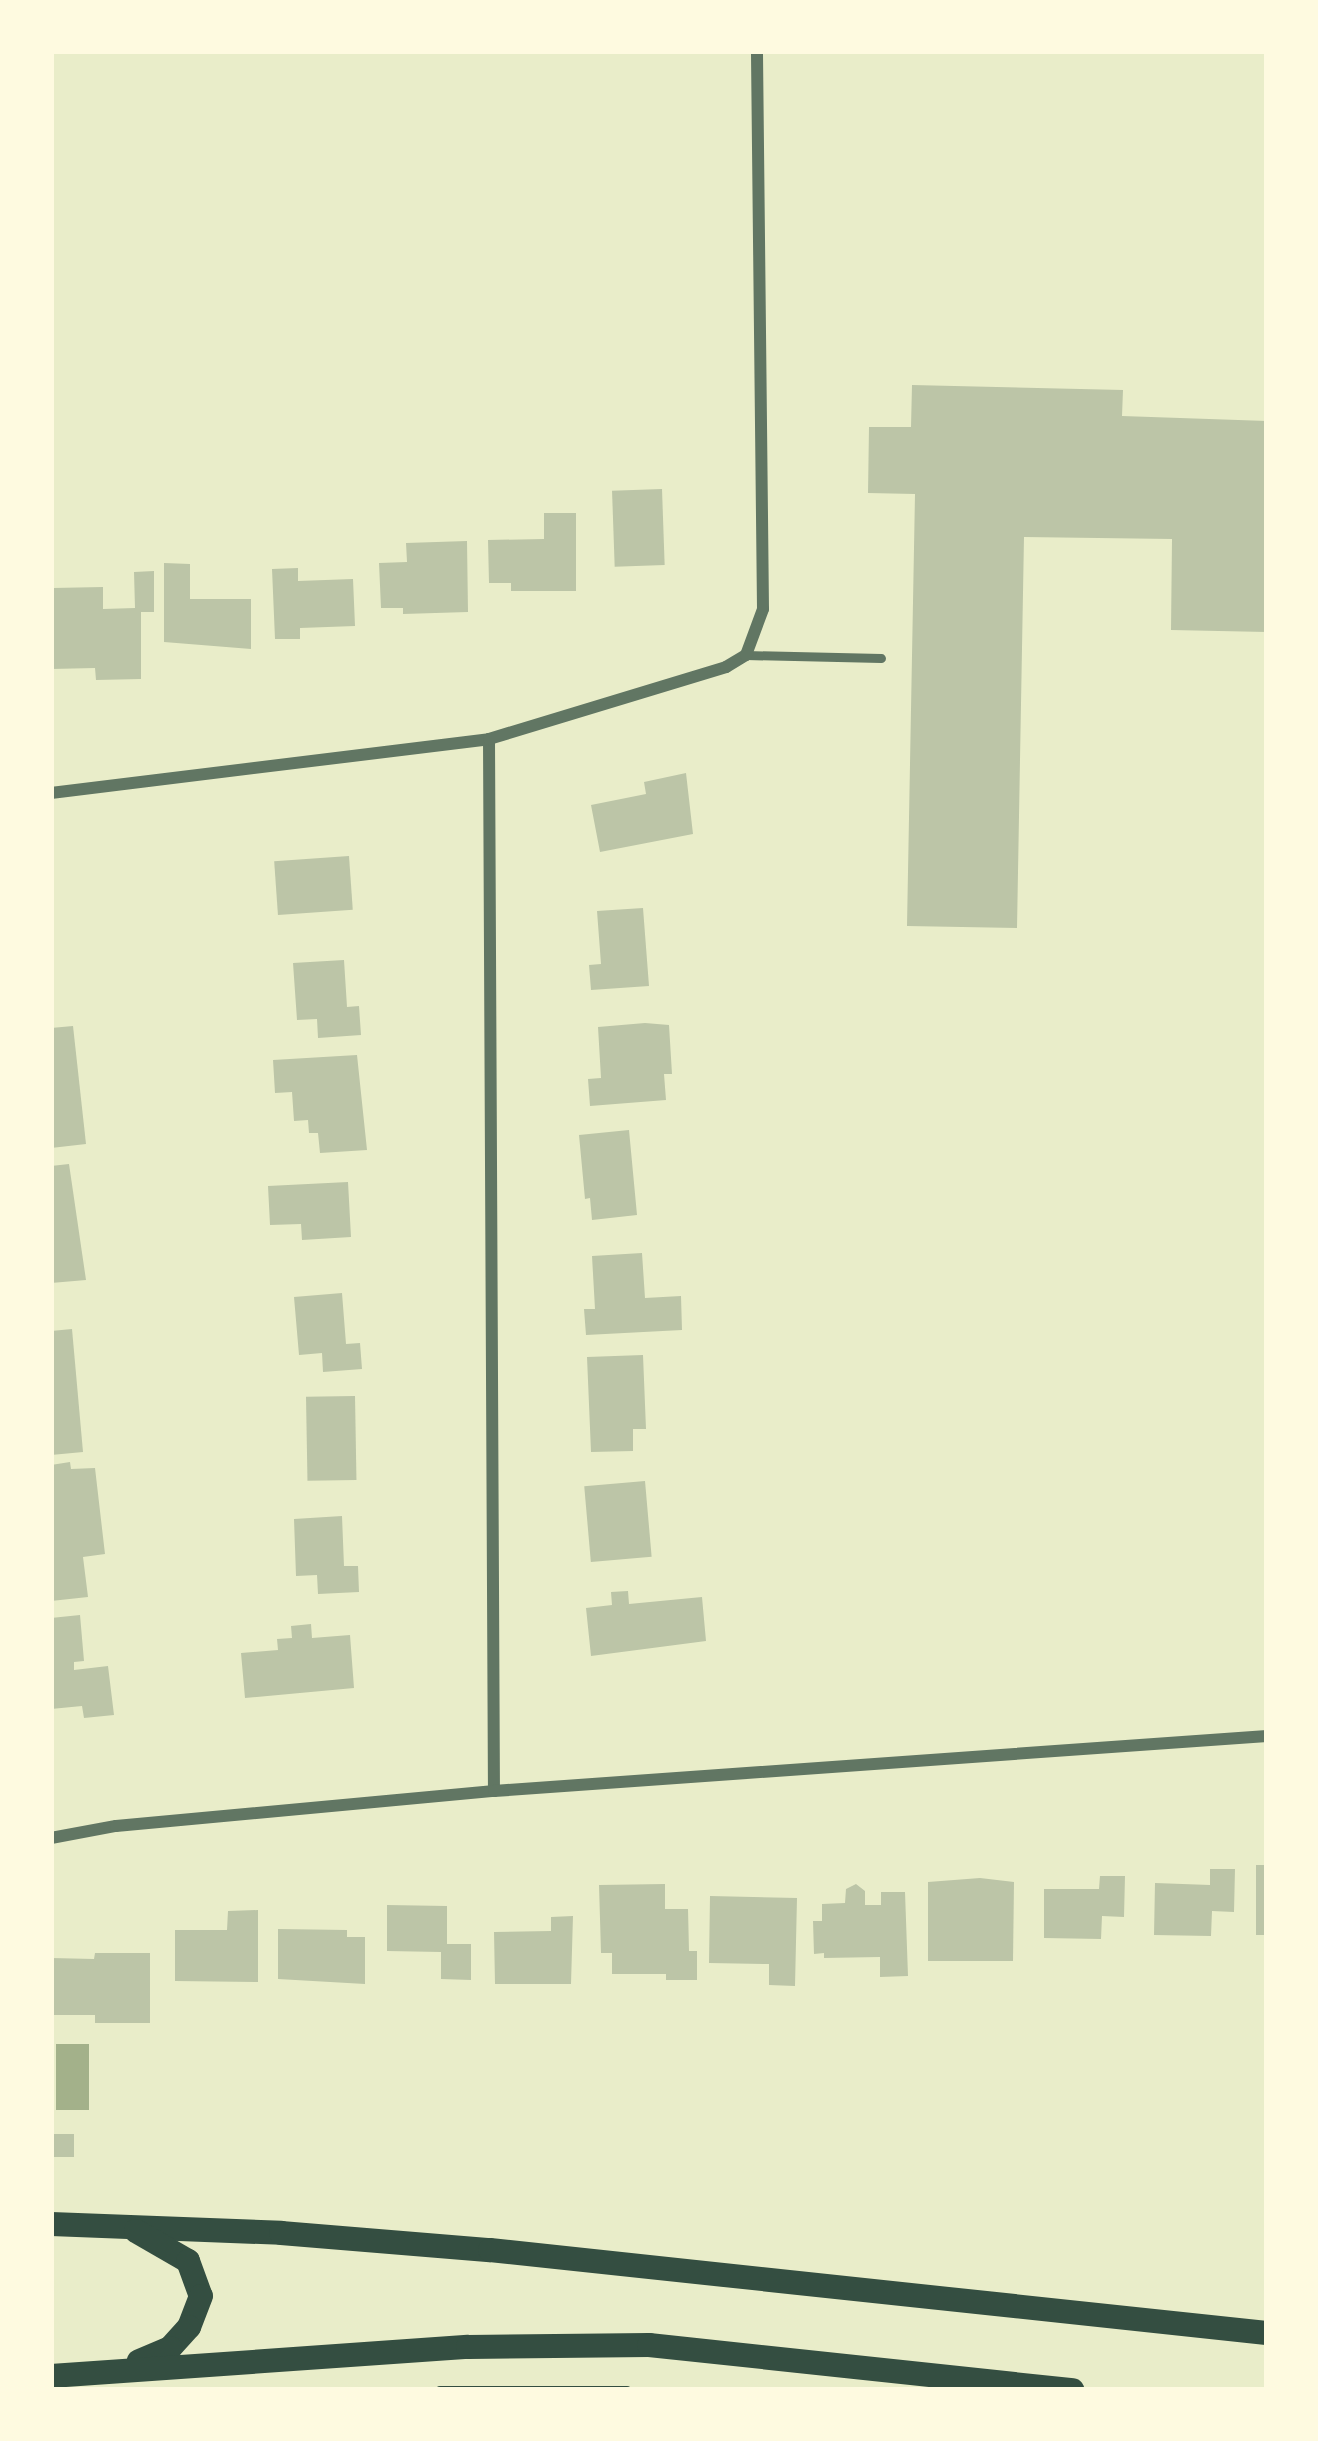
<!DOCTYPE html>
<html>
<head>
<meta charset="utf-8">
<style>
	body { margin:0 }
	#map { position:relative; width:1318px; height:2441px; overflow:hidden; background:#e9edc9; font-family:"Work Sans",sans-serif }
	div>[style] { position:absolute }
	.water>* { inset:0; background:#a3b18a; transform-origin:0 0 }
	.building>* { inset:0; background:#bcc5a7; transform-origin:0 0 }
	.path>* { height:8px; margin:-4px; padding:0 4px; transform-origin:4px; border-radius:4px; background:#344e41 }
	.service>* { height:9px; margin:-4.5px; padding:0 4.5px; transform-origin:4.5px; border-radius:4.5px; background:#617663 }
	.minor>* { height:12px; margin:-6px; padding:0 6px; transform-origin:6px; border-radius:6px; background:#617663 }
	.secondary>* { height:24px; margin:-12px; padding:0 12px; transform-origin:12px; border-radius:12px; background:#344e41 }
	span { translate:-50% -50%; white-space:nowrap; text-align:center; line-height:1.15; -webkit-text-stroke:9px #fefae0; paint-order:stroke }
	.frame { position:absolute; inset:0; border:54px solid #fefae0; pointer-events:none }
</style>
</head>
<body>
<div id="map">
	<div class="water">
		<div style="left:56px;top:2044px;width:33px;height:66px"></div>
	</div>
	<div class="building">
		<div style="clip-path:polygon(912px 385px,1123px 390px,1122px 416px,1267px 421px,1267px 632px,1171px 630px,1172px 539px,1024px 537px,1017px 928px,907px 926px,915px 494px,868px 493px,869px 427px,911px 427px)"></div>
		<div style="left:662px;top:489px;width:76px;height:50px;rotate:88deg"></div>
		<div style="clip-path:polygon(544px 513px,576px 513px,576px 591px,511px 591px,511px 583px,489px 583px,488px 540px,544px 539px)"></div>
		<div style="clip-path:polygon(467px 541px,468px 612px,403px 614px,403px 608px,381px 608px,379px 563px,407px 562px,406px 543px)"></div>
		<div style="clip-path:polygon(164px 563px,190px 564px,190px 599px,251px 599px,251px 649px,164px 642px)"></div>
		<div style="clip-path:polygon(298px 568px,298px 581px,353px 579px,355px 626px,300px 628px,300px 639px,275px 639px,272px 569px)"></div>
		<div style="clip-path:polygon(154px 571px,154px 612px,141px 612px,141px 679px,96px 680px,95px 668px,51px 669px,53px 588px,103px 587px,103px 609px,135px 608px,134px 572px)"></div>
		<div style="clip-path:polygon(686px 773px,693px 834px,600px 852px,591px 805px,646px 794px,644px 782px)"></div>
		<div style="left:349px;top:856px;width:54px;height:75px;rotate:86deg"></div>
		<div style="clip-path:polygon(643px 908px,649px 986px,591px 990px,589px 965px,601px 964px,597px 911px)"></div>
		<div style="clip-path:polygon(344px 960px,347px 1007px,359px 1006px,361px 1035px,318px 1038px,317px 1019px,297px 1020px,293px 963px)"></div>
		<div style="clip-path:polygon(645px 1023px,669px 1025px,672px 1074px,664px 1074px,666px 1100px,590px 1106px,588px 1079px,601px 1078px,598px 1027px)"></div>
		<div style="clip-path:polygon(73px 1026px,86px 1144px,51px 1148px,51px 1028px)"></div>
		<div style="clip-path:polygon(357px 1055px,367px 1150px,320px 1153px,318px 1133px,309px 1133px,308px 1120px,294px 1121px,292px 1092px,275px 1093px,273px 1060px)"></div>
		<div style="clip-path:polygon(629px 1130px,637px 1215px,592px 1220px,590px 1198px,585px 1199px,579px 1135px)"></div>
		<div style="clip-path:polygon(69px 1164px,86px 1280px,51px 1283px,51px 1166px)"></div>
		<div style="clip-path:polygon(348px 1182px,351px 1237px,302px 1240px,301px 1224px,270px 1225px,268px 1186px)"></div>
		<div style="clip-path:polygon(642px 1253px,645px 1298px,681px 1296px,682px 1330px,586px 1335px,584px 1309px,595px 1309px,592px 1256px)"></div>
		<div style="clip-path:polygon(342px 1293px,346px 1344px,360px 1343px,362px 1369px,323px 1372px,322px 1353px,299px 1355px,294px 1297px)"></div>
		<div style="clip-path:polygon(72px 1329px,83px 1452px,51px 1455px,51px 1331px)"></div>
		<div style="clip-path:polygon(643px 1355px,646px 1429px,633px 1429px,633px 1451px,591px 1452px,587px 1357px)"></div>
		<div style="left:355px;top:1396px;width:84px;height:49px;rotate:89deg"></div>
		<div style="clip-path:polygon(70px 1462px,71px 1469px,95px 1468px,105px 1554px,83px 1557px,88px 1597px,51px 1601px,51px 1465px)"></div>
		<div style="left:645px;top:1481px;width:76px;height:61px;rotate:85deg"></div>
		<div style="clip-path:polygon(342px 1516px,344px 1566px,358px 1566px,359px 1592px,318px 1594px,317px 1575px,296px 1576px,294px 1519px)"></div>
		<div style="clip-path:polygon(628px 1591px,629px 1604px,702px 1597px,706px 1641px,591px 1656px,586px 1608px,612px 1605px,611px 1592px)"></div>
		<div style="clip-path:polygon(80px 1615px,84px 1661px,74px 1662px,74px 1670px,108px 1666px,114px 1715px,84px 1718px,82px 1706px,51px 1709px,51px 1618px)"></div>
		<div style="clip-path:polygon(311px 1624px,312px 1638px,350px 1635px,354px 1688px,245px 1698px,241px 1653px,278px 1650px,277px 1639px,292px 1638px,291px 1626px)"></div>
		<div style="left:1256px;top:1865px;width:11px;height:70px"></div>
		<div style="clip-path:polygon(1210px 1869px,1235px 1869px,1234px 1912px,1212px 1911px,1211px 1936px,1154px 1935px,1155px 1883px,1210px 1885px)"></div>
		<div style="clip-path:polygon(1100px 1876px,1125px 1876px,1124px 1917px,1102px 1916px,1101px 1939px,1044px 1938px,1044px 1889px,1099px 1889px)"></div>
		<div style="clip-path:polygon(980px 1878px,1014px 1882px,1013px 1961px,928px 1961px,928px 1882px)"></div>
		<div style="clip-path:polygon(665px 1884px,665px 1909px,688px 1909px,689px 1951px,697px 1951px,697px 1980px,666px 1980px,666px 1974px,612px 1974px,612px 1953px,601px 1953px,599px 1885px)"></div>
		<div style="clip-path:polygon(856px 1884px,865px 1891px,865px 1905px,881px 1905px,881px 1892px,905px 1892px,908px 1976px,880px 1977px,880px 1957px,824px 1958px,824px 1953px,814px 1954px,813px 1921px,822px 1921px,822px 1904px,845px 1903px,846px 1889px)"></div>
		<div style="clip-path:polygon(710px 1896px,797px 1898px,795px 1986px,769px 1985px,769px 1964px,709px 1963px)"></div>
		<div style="clip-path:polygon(387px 1905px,447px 1906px,447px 1944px,471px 1944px,471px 1980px,441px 1979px,441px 1952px,387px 1951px)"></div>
		<div style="clip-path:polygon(258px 1910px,258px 1982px,175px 1981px,175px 1930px,227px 1930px,228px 1911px)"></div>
		<div style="clip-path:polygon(573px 1916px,571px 1984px,495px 1984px,494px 1932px,551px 1931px,551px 1917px)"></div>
		<div style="clip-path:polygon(278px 1929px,347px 1930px,347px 1937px,365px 1937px,365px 1984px,278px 1979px)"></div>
		<div style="clip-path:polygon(95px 1953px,150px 1953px,150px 2023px,95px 2023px,95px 2015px,51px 2015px,51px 1958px,94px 1959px)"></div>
		<div style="left:51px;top:2134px;width:23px;height:23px"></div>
	</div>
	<div class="path">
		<div style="left:440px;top:2390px;width:187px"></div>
	</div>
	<div class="service">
		<div style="left:746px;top:655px;width:135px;rotate:1.3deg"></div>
	</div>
	<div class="minor">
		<div style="left:489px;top:739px;width:1052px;rotate:89.73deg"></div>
		<div style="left:51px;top:793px;width:441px;rotate:-7deg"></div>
		<div style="left:489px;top:739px;width:248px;rotate:-16.9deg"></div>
		<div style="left:726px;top:667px;width:23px;rotate:-31deg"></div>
		<div style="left:746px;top:655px;width:49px;rotate:-69.7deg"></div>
		<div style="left:763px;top:609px;width:558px;rotate:-90.62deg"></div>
		<div style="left:51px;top:1838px;width:66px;rotate:-10.5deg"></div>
		<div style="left:116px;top:1826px;width:380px;rotate:-5.3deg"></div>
		<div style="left:494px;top:1791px;width:775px;rotate:-4.07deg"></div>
	</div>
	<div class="secondary">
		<div style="left:51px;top:2224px;width:230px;rotate:2.2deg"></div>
		<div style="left:281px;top:2233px;width:210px;rotate:4.7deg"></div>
		<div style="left:490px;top:2250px;width:781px;rotate:6.1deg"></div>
		<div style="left:136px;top:2231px;width:60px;rotate:30deg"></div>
		<div style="left:188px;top:2261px;width:37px;rotate:70deg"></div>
		<div style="left:201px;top:2296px;width:33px;rotate:111deg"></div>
		<div style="left:189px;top:2327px;width:28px;rotate:132deg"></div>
		<div style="left:170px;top:2348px;width:34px;rotate:157deg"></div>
		<div style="left:51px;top:2376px;width:418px;rotate:-4deg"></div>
		<div style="left:468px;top:2347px;width:181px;rotate:-0.6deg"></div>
		<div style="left:649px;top:2345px;width:426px;rotate:6.1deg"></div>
	</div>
	<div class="frame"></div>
</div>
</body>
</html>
